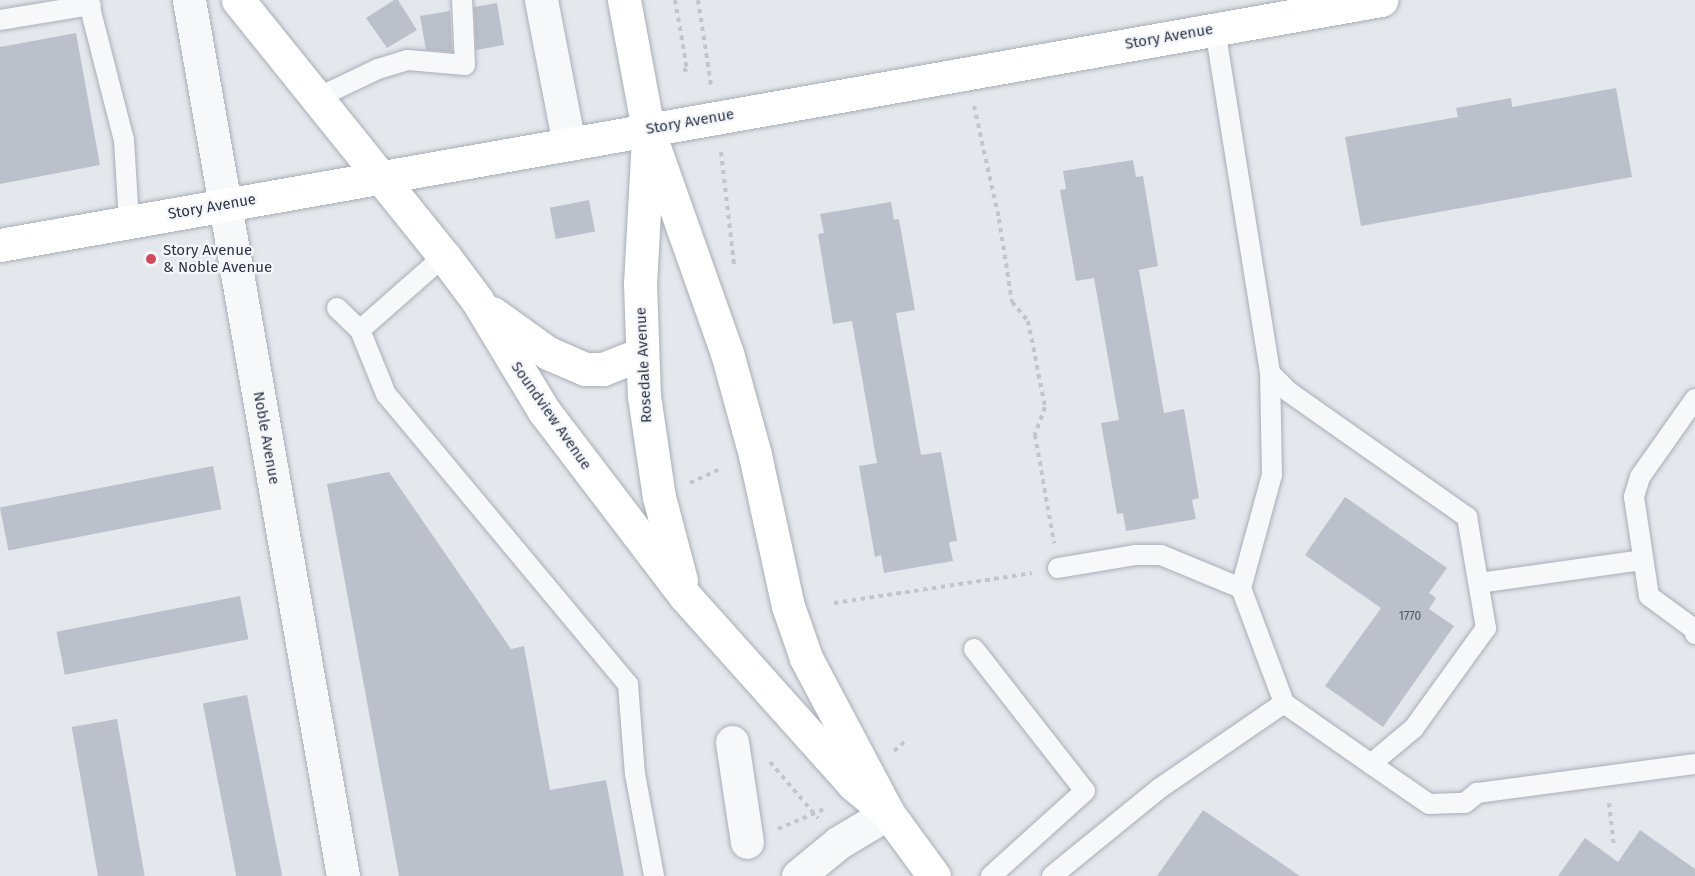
<!DOCTYPE html>
<html>
<head>
<meta charset="utf-8">
<style>
	body { margin:0 }
	#map { position:relative; width:1695px; height:876px; overflow:hidden; background:#e4e7ec; font-family:"Fira Sans",sans-serif }
	div>[style] { position:absolute }
	.building>* { inset:0; background:#bbc0ca; transform-origin:0 0 }
	.path>* { height:4px; margin-top:-2px; transform-origin:0; background:repeating-linear-gradient(90deg,#c2c5cb 0 4.5px,transparent 0 9px) }
	.roads { filter:drop-shadow(0 0 2px #a9aeb7) drop-shadow(0 0 2px #a9aeb7) }
	.lane>* { height:20px; margin:-10px; padding:0 10px; transform-origin:10px; border-radius:10px; background:#f7f8fa }
	.street>* { height:33px; margin:-16.5px; padding:0 16.5px; transform-origin:16.5px; border-radius:16.5px; background:#f7f8fa }
	.secondary>* { height:33px; margin:-16.5px; padding:0 16.5px; transform-origin:16.5px; border-radius:16.5px; background:#fff }
	.dots>* { width:16px; height:16px; translate:-50% -50%; box-sizing:border-box; border:3px solid #f4f6f9; border-radius:50% }
	span { translate:-50% -50%; white-space:nowrap; text-align:center; line-height:1.15; -webkit-text-stroke:4.5px #f4f6f9; paint-order:stroke }
	.number-label { font-size:12px; color:#4f5766 }
	.number-label span { -webkit-text-stroke-width:0 }
	.street-label { font-size:15px; color:#2b3445 }
	.poi-label { font-size:15px; color:#2b3445 }
	.left { translate:0 -50%; text-align:left }
</style>
</head>
<body>
<div id="map">
	<div class="building">
		<div style="clip-path:polygon(394px 0,398px 0,417px 30px,387px 48px,366px 18px)"></div>
		<div style="clip-path:polygon(497px 3px,504px 45px,476px 50px,474px 7px)"></div>
		<div style="clip-path:polygon(450px 11px,452px 52px,426px 50px,420px 16px)"></div>
		<div style="clip-path:polygon(76px 33px,100px 165px,0 184px,0 47px)"></div>
		<div style="clip-path:polygon(1616px 88px,1632px 177px,1361px 226px,1345px 137px,1458px 117px,1456px 108px,1511px 98px,1512px 107px)"></div>
		<div style="clip-path:polygon(1133px 160px,1136px 177px,1143px 176px,1158px 266px,1139px 270px,1164px 413px,1184px 409px,1199px 498px,1192px 500px,1196px 519px,1126px 531px,1123px 513px,1117px 514px,1101px 423px,1119px 420px,1094px 278px,1076px 281px,1060px 190px,1066px 189px,1063px 171px)"></div>
		<div style="left:589px;top:200px;width:32px;height:40px;rotate:79deg"></div>
		<div style="clip-path:polygon(891px 202px,894px 220px,899px 219px,915px 310px,896px 313px,921px 455px,941px 452px,957px 541px,949px 542px,953px 561px,884px 573px,881px 555px,875px 557px,859px 466px,877px 463px,852px 321px,833px 324px,818px 234px,824px 233px,820px 214px)"></div>
		<div style="left:213px;top:466px;width:44px;height:217px;rotate:79deg"></div>
		<div style="clip-path:polygon(389px 472px,511px 649px,524px 646px,550px 790px,606px 780px,624px 876px,399px 876px,327px 484px)"></div>
		<div style="clip-path:polygon(1345px 497px,1447px 568px,1429px 593px,1436px 598px,1429px 609px,1454px 626px,1383px 727px,1325px 686px,1381px 608px,1305px 555px)"></div>
		<div style="left:240px;top:596px;width:44px;height:187px;rotate:79deg"></div>
		<div style="left:247px;top:695px;width:184px;height:45px;rotate:79deg"></div>
		<div style="left:117px;top:719px;width:159px;height:46px;rotate:80deg"></div>
		<div style="clip-path:polygon(1203px 810px,1300px 876px,1157px 876px)"></div>
		<div style="clip-path:polygon(1640px 830px,1695px 869px,1695px 876px,1558px 876px,1585px 838px,1618px 862px)"></div>
	</div>
	<div class="path">
		<div style="left:675px;top:0;width:70px;rotate:80.1deg"></div>
		<div style="left:698px;top:0;width:86px;rotate:81.3deg"></div>
		<div style="left:683px;top:70px;width:9px;rotate:-6deg"></div>
		<div style="left:974px;top:106px;width:116px;rotate:77.5deg"></div>
		<div style="left:999px;top:219px;width:84px;rotate:81.1deg"></div>
		<div style="left:1012px;top:302px;width:25px;rotate:50deg"></div>
		<div style="left:1028px;top:321px;width:88px;rotate:78.8deg"></div>
		<div style="left:1045px;top:407px;width:30px;rotate:110deg"></div>
		<div style="left:1035px;top:435px;width:110px;rotate:80deg"></div>
		<div style="left:721px;top:152px;width:113px;rotate:83.4deg"></div>
		<div style="left:690px;top:483px;width:35px;rotate:-25deg"></div>
		<div style="left:834px;top:603px;width:200px;rotate:-8.6deg"></div>
		<div style="left:894px;top:751px;width:18px;rotate:-41deg"></div>
		<div style="left:770px;top:762px;width:74px;rotate:49.4deg"></div>
		<div style="left:1609px;top:803px;width:44px;rotate:83.5deg"></div>
		<div style="left:778px;top:829px;width:50px;rotate:-23.5deg"></div>
	</div>
	<div class="roads">
		<div class="lane">
			<div style="left:88px;top:0;width:145px;rotate:75.6deg"></div>
			<div style="left:124px;top:140px;width:82px;rotate:86.5deg"></div>
			<div style="left:0;top:20px;width:92px;rotate:-9.4deg"></div>
			<div style="left:1215px;top:29px;width:348px;rotate:80.9deg"></div>
			<div style="left:1270px;top:373px;width:27px;rotate:45deg"></div>
			<div style="left:1289px;top:392px;width:218px;rotate:35.1deg"></div>
			<div style="left:1467px;top:517px;width:113px;rotate:80.3deg"></div>
			<div style="left:1486px;top:628px;width:123px;rotate:125.8deg"></div>
			<div style="left:1414px;top:728px;width:56px;rotate:140.1deg"></div>
			<div style="left:1371px;top:764px;width:106px;rotate:-145deg"></div>
			<div style="left:1284px;top:703px;width:123px;rotate:-110.5deg"></div>
			<div style="left:317px;top:98px;width:68px;rotate:-25.4deg"></div>
			<div style="left:378px;top:69px;width:31px;rotate:-17deg"></div>
			<div style="left:408px;top:60px;width:57px;rotate:5deg"></div>
			<div style="left:465px;top:65px;width:65px;rotate:-92.6deg"></div>
			<div style="left:337px;top:308px;width:32px;rotate:44deg"></div>
			<div style="left:360px;top:330px;width:69px;rotate:67.9deg"></div>
			<div style="left:386px;top:394px;width:378px;rotate:50.2deg"></div>
			<div style="left:628px;top:684px;width:90px;rotate:85.6deg"></div>
			<div style="left:635px;top:774px;width:104px;rotate:79.4deg"></div>
			<div style="left:360px;top:330px;width:112px;rotate:-41.4deg"></div>
			<div style="left:1695px;top:399px;width:95px;rotate:125.2deg"></div>
			<div style="left:1640px;top:477px;width:21px;rotate:107deg"></div>
			<div style="left:1634px;top:497px;width:100px;rotate:81.4deg"></div>
			<div style="left:1649px;top:596px;width:56px;rotate:36.3deg"></div>
			<div style="left:1694px;top:629px;width:5px;rotate:79deg"></div>
			<div style="left:1058px;top:568px;width:79px;rotate:-9.5deg"></div>
			<div style="left:1136px;top:555px;width:25px"></div>
			<div style="left:1161px;top:555px;width:87px;rotate:22.4deg"></div>
			<div style="left:1241px;top:588px;width:117px;rotate:-74.7deg"></div>
			<div style="left:1272px;top:475px;width:102px;rotate:-91.1deg"></div>
			<div style="left:1479px;top:583px;width:165px;rotate:-8deg"></div>
			<div style="left:974px;top:649px;width:180px;rotate:52deg"></div>
			<div style="left:1085px;top:791px;width:127px;rotate:137.9deg"></div>
			<div style="left:1371px;top:764px;width:70px;rotate:34.6deg"></div>
			<div style="left:1429px;top:804px;width:36px;rotate:-2deg"></div>
			<div style="left:1465px;top:803px;width:16px;rotate:-40deg"></div>
			<div style="left:1477px;top:793px;width:220px;rotate:-7.6deg"></div>
			<div style="left:1052px;top:876px;width:139px;rotate:-39.2deg"></div>
			<div style="left:1160px;top:788px;width:150px;rotate:-34.4deg"></div>
		</div>
		<div class="street">
			<div style="left:189px;top:0;width:889px;rotate:80.03deg"></div>
			<div style="left:541px;top:0;width:147px;rotate:79deg"></div>
			<div style="left:732px;top:742px;width:101px;rotate:81.5deg"></div>
			<div style="left:798px;top:876px;width:52px;rotate:-39.5deg"></div>
			<div style="left:838px;top:843px;width:58px;rotate:-31deg"></div>
		</div>
		<div class="secondary">
			<div style="left:238px;top:0;width:329px;rotate:51.2deg"></div>
			<div style="left:444px;top:256px;width:55px;rotate:53.1deg"></div>
			<div style="left:477px;top:300px;width:130px;rotate:58.9deg"></div>
			<div style="left:544px;top:411px;width:233px;rotate:52.7deg"></div>
			<div style="left:685px;top:596px;width:252px;rotate:48.2deg"></div>
			<div style="left:853px;top:784px;width:45px;rotate:39.6deg"></div>
			<div style="left:624px;top:0;width:132px;rotate:79.5deg"></div>
			<div style="left:648px;top:130px;width:237px;rotate:70.5deg"></div>
			<div style="left:727px;top:353px;width:106px;rotate:74.6deg"></div>
			<div style="left:755px;top:455px;width:155px;rotate:77.7deg"></div>
			<div style="left:788px;top:606px;width:55px;rotate:70.9deg"></div>
			<div style="left:806px;top:658px;width:175px;rotate:62.1deg"></div>
			<div style="left:888px;top:813px;width:78px;rotate:53.9deg"></div>
			<div style="left:648px;top:137px;width:146px;rotate:93.1deg"></div>
			<div style="left:640px;top:283px;width:113px;rotate:88deg"></div>
			<div style="left:644px;top:396px;width:102px;rotate:81.6deg"></div>
			<div style="left:659px;top:497px;width:86px;rotate:75.2deg"></div>
			<div style="left:0;top:245px;width:1403px;rotate:-10.06deg"></div>
			<div style="left:492px;top:313px;width:69px;rotate:35.5deg"></div>
			<div style="left:548px;top:353px;width:40px;rotate:23.4deg"></div>
			<div style="left:585px;top:369px;width:18px"></div>
			<div style="left:603px;top:369px;width:41px;rotate:-21.5deg"></div>
		</div>
	</div>
	<div class="dots">
		<div style="left:151px;top:259px;background:#d1495b"></div>
	</div>
	<div class="number-label">
		<span style="left:1410px;top:617px">1770</span>
	</div>
	<div class="street-label">
		<span style="left:1169px;top:37px;rotate:-10deg">Story Avenue</span>
		<span style="left:690px;top:122px;rotate:-10deg">Story Avenue</span>
		<span style="left:212px;top:207px;rotate:-10deg">Story Avenue</span>
		<span style="left:644px;top:365px;rotate:-93deg">Rosedale Avenue</span>
		<span style="left:551px;top:416px;rotate:55deg">Soundview Avenue</span>
		<span style="left:266px;top:438px;rotate:80deg">Noble Avenue</span>
	</div>
	<div class="poi-label">
		<span class="left" style="left:163px;top:259px">Story Avenue<br>&amp; Noble Avenue</span>
	</div>
</div>
</body>
</html>
